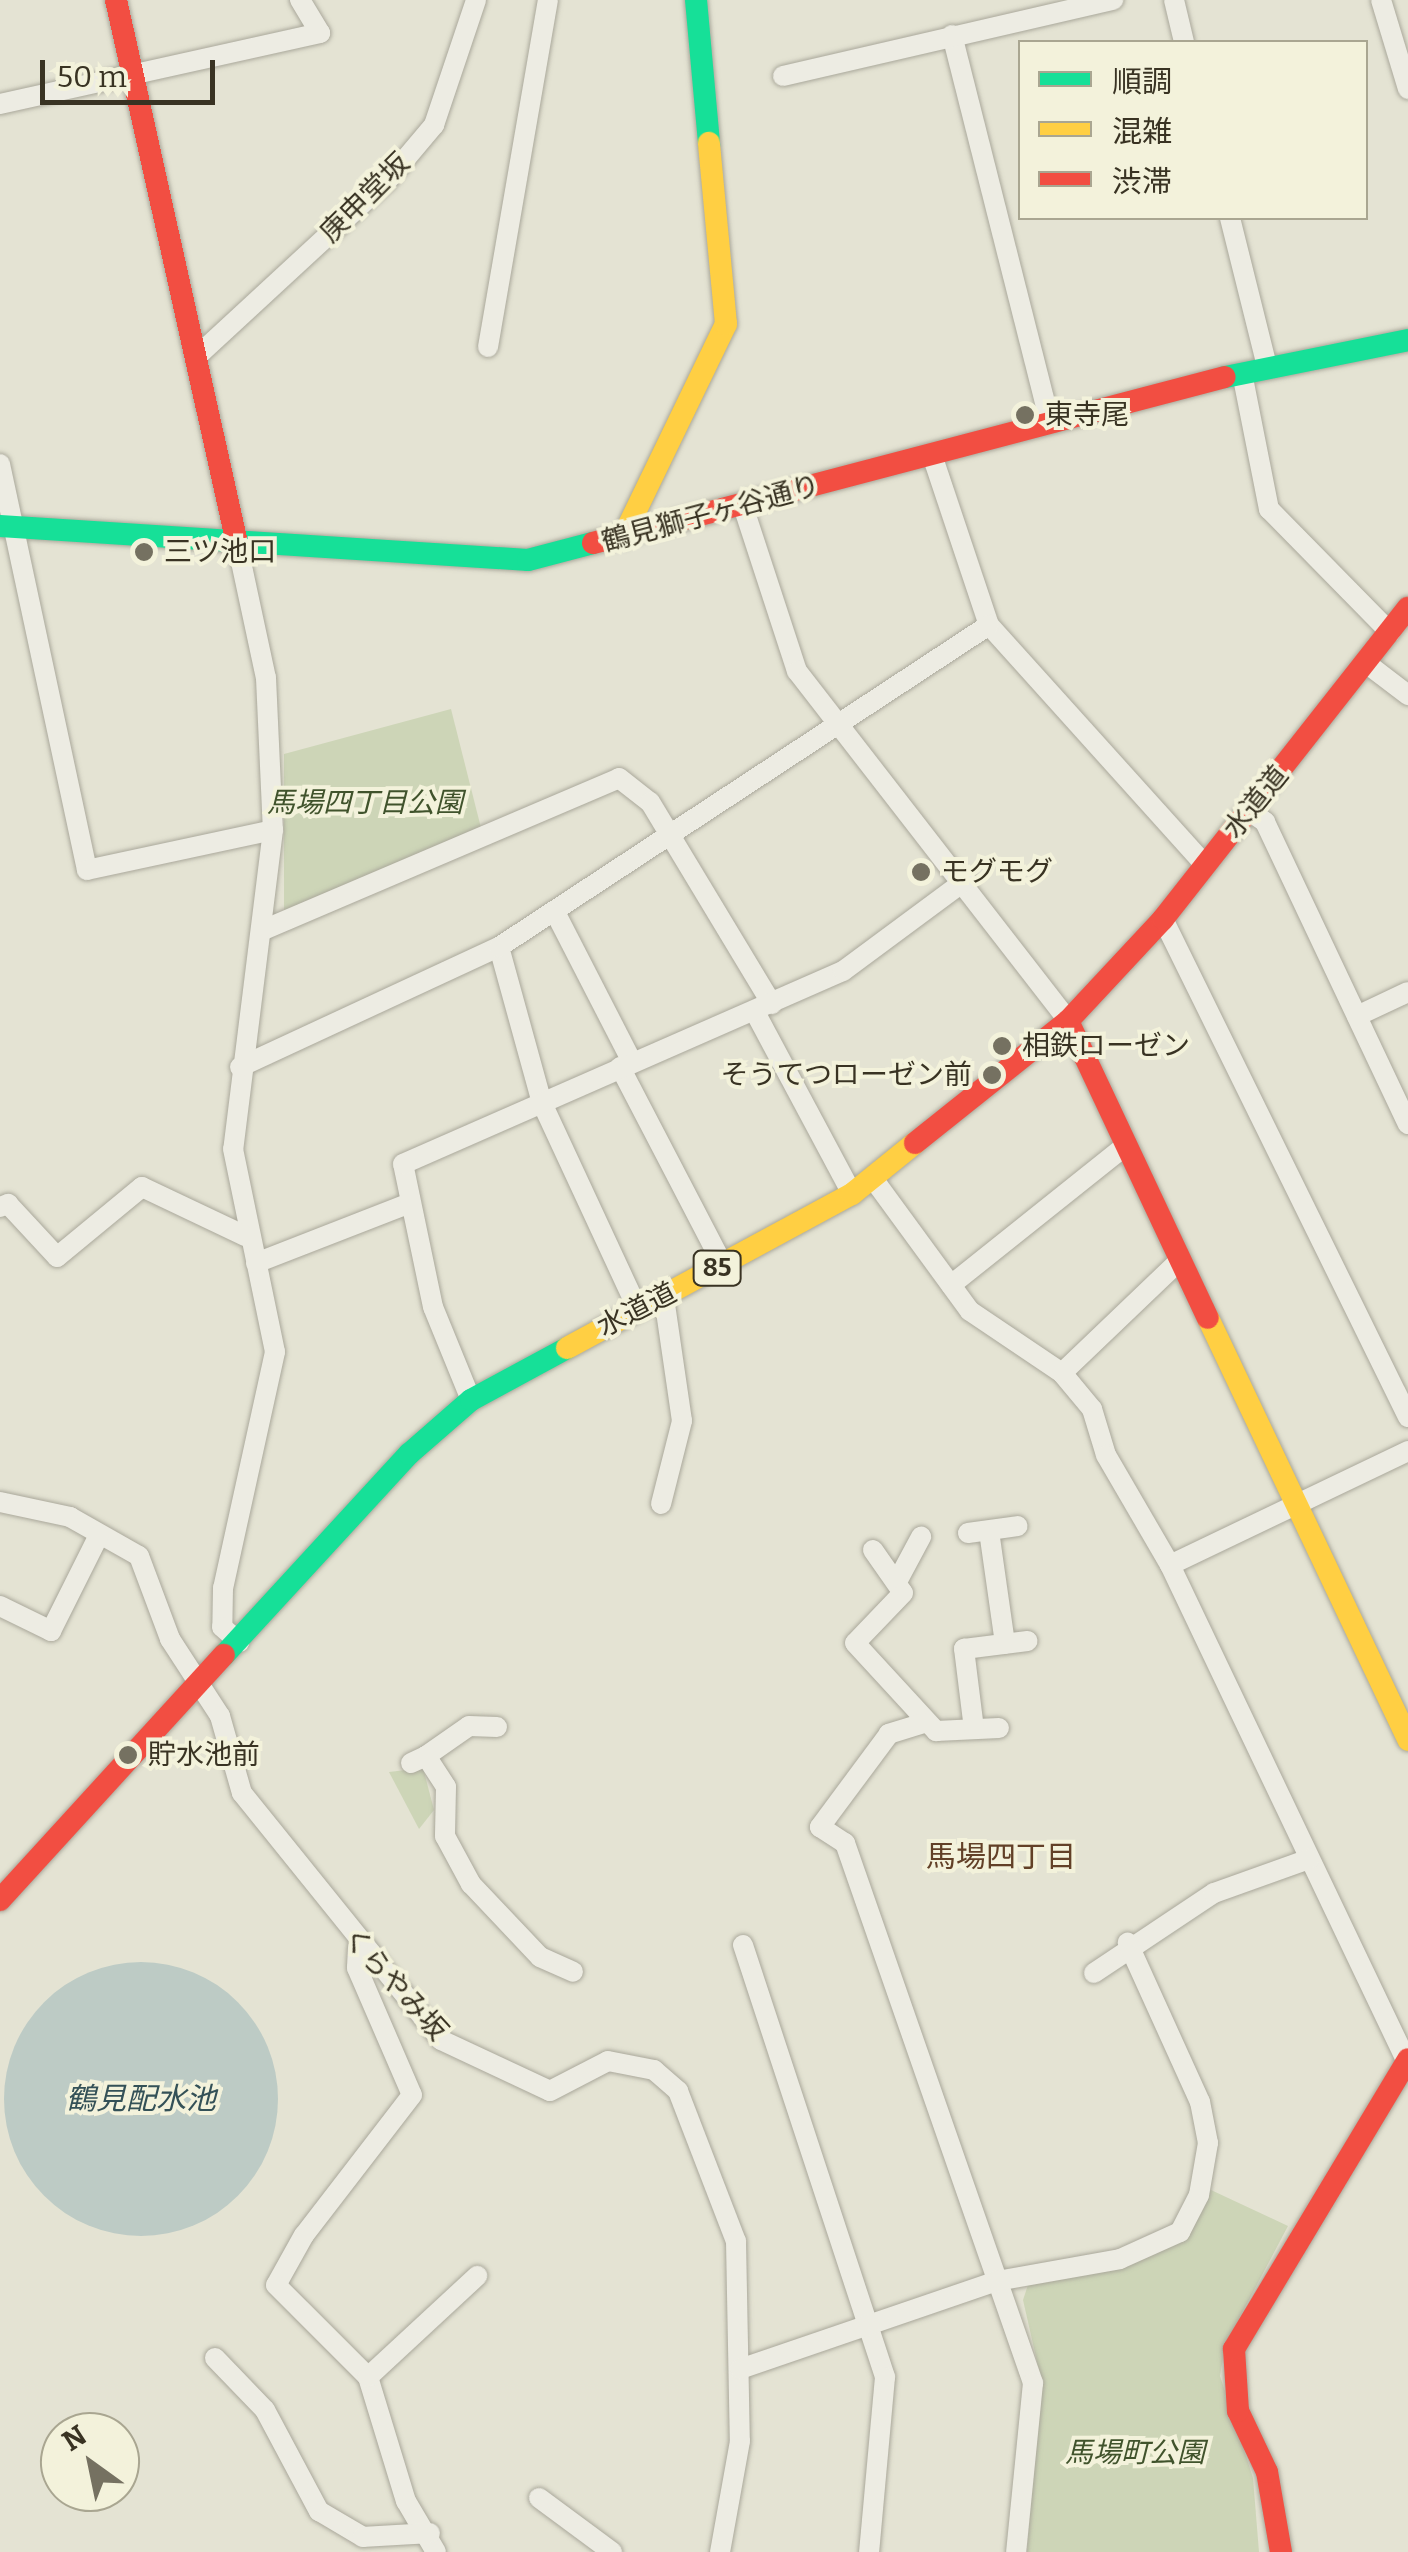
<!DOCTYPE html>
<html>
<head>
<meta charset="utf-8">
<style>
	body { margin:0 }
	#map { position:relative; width:1408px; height:2552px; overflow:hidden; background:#e4e3d3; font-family:Bitter,"Noto Sans JP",serif }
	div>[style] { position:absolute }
	.green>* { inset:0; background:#cdd5b7 }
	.water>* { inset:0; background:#bdcbc5 }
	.round { border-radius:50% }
	.roads { filter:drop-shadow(0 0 2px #aaa89b) drop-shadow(0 0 2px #aaa89b) }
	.street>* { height:20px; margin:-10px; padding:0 10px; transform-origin:10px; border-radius:10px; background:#edece3 }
	.fast>* { height:22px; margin:-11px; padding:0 11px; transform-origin:11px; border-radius:11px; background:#16e098 }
	.slow>* { height:22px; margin:-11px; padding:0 11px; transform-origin:11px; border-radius:11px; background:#ffcf43 }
	.jam>* { height:22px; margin:-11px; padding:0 11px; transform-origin:11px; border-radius:11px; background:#f24e42 }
	.dots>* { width:28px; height:28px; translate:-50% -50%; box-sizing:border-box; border:5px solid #f3f2db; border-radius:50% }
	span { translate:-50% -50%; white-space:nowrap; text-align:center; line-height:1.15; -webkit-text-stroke:8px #f3f2db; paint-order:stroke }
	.shield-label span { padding:2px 8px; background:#f3f2db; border:2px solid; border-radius:8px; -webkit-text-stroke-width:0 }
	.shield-label { font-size:25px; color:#393323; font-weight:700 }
	.street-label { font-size:28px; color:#393323 }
	.poi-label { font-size:28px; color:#393323 }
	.left { translate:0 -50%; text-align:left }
	.right { translate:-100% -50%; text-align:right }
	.park-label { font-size:28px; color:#40532c; font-style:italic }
	.neighbourhood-label { font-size:30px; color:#624027 }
	.water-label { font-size:30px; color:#345157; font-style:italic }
	.legend { position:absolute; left:1018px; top:40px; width:350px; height:180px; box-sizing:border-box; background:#f3f2db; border:2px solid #a9a691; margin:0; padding:12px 18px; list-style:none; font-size:30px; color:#393323 }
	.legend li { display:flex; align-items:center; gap:20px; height:50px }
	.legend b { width:50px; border:2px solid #a9a691 }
	.north { position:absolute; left:40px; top:2412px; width:100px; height:100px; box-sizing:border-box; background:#f3f2db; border:2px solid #a9a691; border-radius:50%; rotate:327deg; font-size:28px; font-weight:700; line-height:40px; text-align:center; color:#393323 }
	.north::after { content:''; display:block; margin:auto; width:35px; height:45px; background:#757161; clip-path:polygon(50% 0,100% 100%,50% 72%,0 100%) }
	.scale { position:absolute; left:40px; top:60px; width:175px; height:45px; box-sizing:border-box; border:5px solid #393323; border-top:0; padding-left:12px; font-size:30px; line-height:35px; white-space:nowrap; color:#393323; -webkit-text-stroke:8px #f3f2db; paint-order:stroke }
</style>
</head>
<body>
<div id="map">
	<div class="green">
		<div style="clip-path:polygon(451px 709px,481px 828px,284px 913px,284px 754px)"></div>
		<div style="clip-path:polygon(423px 1768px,434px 1810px,419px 1829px,389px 1772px)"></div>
		<div style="clip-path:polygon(1211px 2190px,1288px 2226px,1225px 2345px,1220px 2376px,1253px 2478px,1259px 2552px,1027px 2552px,1041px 2379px,1023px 2300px,1028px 2285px,1187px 2235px)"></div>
	</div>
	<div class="water">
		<div class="round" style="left:4px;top:1962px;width:274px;height:274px"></div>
	</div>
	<div class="roads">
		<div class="street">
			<div style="left:1174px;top:0;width:43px;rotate:76.6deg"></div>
			<div style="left:1381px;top:0;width:93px;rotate:73.1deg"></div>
			<div style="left:952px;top:35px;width:400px;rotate:75.8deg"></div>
			<div style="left:783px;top:76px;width:339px;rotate:-13deg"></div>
			<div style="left:0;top:104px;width:328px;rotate:-12.5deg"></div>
			<div style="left:320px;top:33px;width:39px;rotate:-121deg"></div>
			<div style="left:1230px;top:218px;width:153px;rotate:76deg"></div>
			<div style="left:488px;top:347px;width:352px;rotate:-80.2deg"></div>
			<div style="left:195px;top:358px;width:260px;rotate:-42.7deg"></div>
			<div style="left:386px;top:182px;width:75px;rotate:-49.9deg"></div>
			<div style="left:434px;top:125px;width:132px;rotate:-71.4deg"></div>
			<div style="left:1242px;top:373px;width:139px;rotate:78.8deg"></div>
			<div style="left:1269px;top:509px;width:173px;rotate:45.5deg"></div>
			<div style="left:932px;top:455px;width:179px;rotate:71.5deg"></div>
			<div style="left:989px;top:625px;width:323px;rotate:48deg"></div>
			<div style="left:0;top:464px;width:415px;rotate:77.9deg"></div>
			<div style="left:87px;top:870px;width:190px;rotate:-12.1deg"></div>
			<div style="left:743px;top:506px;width:174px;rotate:71.9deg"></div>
			<div style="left:797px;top:671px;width:443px;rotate:52.2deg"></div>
			<div style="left:237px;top:543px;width:138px;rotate:77.9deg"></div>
			<div style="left:266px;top:678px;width:152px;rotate:87.4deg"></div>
			<div style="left:273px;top:830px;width:321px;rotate:97.1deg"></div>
			<div style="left:233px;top:1149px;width:207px;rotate:78.3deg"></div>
			<div style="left:275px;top:1352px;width:242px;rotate:102.4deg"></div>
			<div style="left:223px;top:1588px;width:39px;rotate:91deg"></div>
			<div style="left:222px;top:1627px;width:23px;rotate:41deg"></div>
			<div style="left:1366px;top:663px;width:53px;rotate:37.3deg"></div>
			<div style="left:1248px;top:810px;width:21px;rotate:35deg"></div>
			<div style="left:1265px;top:822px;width:334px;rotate:64.7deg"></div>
			<div style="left:555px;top:912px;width:169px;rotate:62.8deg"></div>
			<div style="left:1163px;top:919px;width:555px;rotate:63.8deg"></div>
			<div style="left:261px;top:931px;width:389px;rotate:-23.1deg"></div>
			<div style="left:619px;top:778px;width:39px;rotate:38deg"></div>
			<div style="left:650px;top:802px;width:236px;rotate:58.9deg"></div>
			<div style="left:499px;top:947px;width:162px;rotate:74.6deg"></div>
			<div style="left:542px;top:1103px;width:228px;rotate:65.1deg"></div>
			<div style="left:755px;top:1012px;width:206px;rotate:61.9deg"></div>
			<div style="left:1357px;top:1016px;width:56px;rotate:-25.2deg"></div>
			<div style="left:240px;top:1067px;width:285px;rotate:-24.9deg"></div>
			<div style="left:499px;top:947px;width:586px;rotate:-33.31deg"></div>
			<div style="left:620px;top:1067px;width:223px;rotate:62.5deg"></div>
			<div style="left:874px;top:1180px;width:162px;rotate:53.8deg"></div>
			<div style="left:970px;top:1311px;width:111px;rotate:34deg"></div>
			<div style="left:1062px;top:1373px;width:47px;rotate:50.2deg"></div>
			<div style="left:1092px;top:1409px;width:48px;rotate:73.1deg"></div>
			<div style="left:1106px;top:1455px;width:127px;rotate:59.8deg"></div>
			<div style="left:1170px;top:1565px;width:548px;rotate:64.51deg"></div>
			<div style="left:0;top:1207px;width:9px;rotate:-21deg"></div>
			<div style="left:8px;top:1204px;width:72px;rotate:47.2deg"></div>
			<div style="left:57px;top:1257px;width:110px;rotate:-39.5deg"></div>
			<div style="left:142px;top:1187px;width:114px;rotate:25.4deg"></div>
			<div style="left:256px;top:1263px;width:165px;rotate:-21.3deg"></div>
			<div style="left:951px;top:1285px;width:221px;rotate:-38.6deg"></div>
			<div style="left:1062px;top:1373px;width:162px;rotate:-43.7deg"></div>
			<div style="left:471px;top:1400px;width:100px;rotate:-112.2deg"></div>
			<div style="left:433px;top:1307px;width:146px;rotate:-101.8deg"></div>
			<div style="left:403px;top:1164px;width:480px;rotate:-23.7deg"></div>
			<div style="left:843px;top:971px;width:153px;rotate:-36.5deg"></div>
			<div style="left:0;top:1502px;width:72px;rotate:12.1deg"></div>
			<div style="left:70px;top:1517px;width:79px;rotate:29.5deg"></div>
			<div style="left:139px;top:1556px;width:89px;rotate:69.5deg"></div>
			<div style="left:170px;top:1639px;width:92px;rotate:57deg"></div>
			<div style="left:220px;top:1716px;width:80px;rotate:74.1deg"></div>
			<div style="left:242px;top:1793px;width:317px;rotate:51.1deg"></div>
			<div style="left:441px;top:2040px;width:120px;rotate:25.1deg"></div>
			<div style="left:550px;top:2091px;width:65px;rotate:-27.3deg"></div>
			<div style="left:608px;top:2061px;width:47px;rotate:11.1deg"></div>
			<div style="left:654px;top:2070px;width:32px;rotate:41deg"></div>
			<div style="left:678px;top:2091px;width:161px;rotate:68.9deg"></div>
			<div style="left:736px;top:2241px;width:200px;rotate:88.9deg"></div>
			<div style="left:740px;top:2441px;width:113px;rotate:100.2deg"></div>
			<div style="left:661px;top:1504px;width:86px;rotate:-75.8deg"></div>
			<div style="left:682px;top:1421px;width:125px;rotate:-98.3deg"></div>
			<div style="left:989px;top:1531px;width:114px;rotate:81.9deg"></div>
			<div style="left:968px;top:1533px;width:50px;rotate:-8deg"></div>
			<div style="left:873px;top:1550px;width:52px;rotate:55.1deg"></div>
			<div style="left:903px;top:1593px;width:69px;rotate:133.8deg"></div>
			<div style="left:855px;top:1643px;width:120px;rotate:47.4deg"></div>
			<div style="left:936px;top:1731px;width:63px;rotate:-2.7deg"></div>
			<div style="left:1170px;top:1565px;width:264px;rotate:-25.6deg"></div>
			<div style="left:899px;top:1578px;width:47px;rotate:-61.8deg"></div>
			<div style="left:0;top:1606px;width:57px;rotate:26.1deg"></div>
			<div style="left:51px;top:1631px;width:107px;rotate:-63.4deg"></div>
			<div style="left:924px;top:1723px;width:37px;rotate:163deg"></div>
			<div style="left:889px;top:1734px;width:116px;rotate:126.6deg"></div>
			<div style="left:820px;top:1827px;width:30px;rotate:33deg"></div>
			<div style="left:845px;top:1843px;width:572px;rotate:70.8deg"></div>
			<div style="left:1033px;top:2383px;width:170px;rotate:95.7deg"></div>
			<div style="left:974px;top:1729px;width:81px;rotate:-97.1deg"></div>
			<div style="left:964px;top:1649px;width:64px;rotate:-7.2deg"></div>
			<div style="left:426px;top:1756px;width:52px;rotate:-34.9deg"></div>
			<div style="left:469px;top:1726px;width:28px;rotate:2deg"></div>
			<div style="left:411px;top:1763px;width:17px;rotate:-25deg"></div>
			<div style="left:426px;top:1756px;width:37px;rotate:57deg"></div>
			<div style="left:446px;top:1787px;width:49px;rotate:91.2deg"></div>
			<div style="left:445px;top:1836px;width:55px;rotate:61.6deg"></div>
			<div style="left:471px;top:1884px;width:100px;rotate:46.6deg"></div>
			<div style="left:540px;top:1957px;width:36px;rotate:24deg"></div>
			<div style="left:743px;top:1945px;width:455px;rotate:71.8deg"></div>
			<div style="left:885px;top:2377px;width:176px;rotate:95.2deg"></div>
			<div style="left:358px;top:1948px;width:20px;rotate:93deg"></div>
			<div style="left:357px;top:1968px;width:138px;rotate:66.6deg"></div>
			<div style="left:412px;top:2095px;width:177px;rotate:127.6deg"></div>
			<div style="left:304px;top:2235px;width:57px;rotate:119.2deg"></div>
			<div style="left:276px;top:2285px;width:130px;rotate:45deg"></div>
			<div style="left:368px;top:2377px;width:130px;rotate:73deg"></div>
			<div style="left:406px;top:2501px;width:59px;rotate:59.5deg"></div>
			<div style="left:1094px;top:1973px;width:144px;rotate:-33.7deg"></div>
			<div style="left:1214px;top:1893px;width:101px;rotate:-19.7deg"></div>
			<div style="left:215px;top:2358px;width:72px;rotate:46.1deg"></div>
			<div style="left:265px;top:2410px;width:115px;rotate:61.9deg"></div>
			<div style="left:319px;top:2511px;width:51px;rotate:30.6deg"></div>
			<div style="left:363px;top:2537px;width:67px;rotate:-3.4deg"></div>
			<div style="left:740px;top:2369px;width:272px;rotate:-18.9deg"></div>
			<div style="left:997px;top:2281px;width:125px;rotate:-10.1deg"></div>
			<div style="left:1120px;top:2259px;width:66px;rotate:-24.2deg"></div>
			<div style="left:1180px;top:2232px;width:42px;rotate:-62.8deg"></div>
			<div style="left:1199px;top:2195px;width:53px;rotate:-80.2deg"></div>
			<div style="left:1208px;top:2143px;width:42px;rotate:-101deg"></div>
			<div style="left:1200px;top:2102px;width:175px;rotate:-114.4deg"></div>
			<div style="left:368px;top:2377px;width:149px;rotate:-42.8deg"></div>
			<div style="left:539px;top:2498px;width:91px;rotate:36.5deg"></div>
		</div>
		<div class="fast">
			<div style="left:696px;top:0;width:144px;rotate:84.8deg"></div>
			<div style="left:1225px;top:377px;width:187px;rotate:-11.4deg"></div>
			<div style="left:0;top:526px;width:529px;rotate:3.68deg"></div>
			<div style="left:528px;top:560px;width:67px;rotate:-14.7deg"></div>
			<div style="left:224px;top:1655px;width:273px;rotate:-47.4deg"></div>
			<div style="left:409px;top:1454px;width:82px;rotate:-41.1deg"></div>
			<div style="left:471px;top:1400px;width:109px;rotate:-28.4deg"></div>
		</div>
		<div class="slow">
			<div style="left:623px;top:537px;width:237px;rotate:-64.2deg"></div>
			<div style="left:726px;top:324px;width:182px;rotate:-95.4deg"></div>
			<div style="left:1208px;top:1318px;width:467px;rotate:64.6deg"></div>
			<div style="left:567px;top:1348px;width:324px;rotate:-28.4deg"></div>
			<div style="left:852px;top:1194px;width:81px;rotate:-39deg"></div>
		</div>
		<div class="jam">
			<div style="left:116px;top:0;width:556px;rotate:77.44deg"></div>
			<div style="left:593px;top:543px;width:653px;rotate:-14.72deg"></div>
			<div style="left:1068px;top:1021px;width:328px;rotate:64.8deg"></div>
			<div style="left:915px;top:1143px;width:196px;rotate:-38.6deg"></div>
			<div style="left:1068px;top:1021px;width:139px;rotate:-47deg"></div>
			<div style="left:1163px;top:919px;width:396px;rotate:-51.8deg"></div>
			<div style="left:0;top:1900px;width:332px;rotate:-47.6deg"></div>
			<div style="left:1281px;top:2552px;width:81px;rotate:-99.9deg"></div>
			<div style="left:1267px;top:2472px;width:68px;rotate:-115.4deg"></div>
			<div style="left:1238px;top:2411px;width:62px;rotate:-93.7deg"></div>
			<div style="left:1234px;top:2349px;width:338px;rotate:-59deg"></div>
		</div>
	</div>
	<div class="dots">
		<div style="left:1025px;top:415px;background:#757161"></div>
		<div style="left:144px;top:552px;background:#757161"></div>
		<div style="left:921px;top:872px;background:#757161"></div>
		<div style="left:1002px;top:1046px;background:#757161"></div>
		<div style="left:992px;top:1075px;background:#757161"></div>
		<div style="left:128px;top:1755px;background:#757161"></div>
	</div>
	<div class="shield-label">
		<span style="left:717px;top:1268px">85</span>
	</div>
	<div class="street-label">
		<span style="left:365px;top:198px;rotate:-45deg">庚申堂坂</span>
		<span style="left:711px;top:514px;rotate:-15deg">鶴見獅子ヶ谷通り</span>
		<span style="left:1256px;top:802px;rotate:-51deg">水道道</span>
		<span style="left:637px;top:1310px;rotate:-27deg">水道道</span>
		<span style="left:395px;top:1984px;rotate:48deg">くらやみ坂</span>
	</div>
	<div class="poi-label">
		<span class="left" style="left:1045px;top:415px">東寺尾</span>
		<span class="left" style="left:164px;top:552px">三ツ池口</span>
		<span class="left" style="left:941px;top:872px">モグモグ</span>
		<span class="left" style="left:1022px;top:1046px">相鉄ローゼン</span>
		<span class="right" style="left:972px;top:1075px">そうてつローゼン前</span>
		<span class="left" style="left:148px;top:1755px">貯水池前</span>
	</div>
	<div class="park-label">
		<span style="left:365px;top:803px">馬場四丁目公園</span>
		<span style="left:1135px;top:2453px">馬場町公園</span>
	</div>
	<div class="neighbourhood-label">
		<span style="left:1001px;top:1857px">馬場四丁目</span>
	</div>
	<div class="water-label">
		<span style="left:141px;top:2099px">鶴見配水池</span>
	</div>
	<ul class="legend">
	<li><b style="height:12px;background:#16e098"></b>順調</li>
	<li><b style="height:12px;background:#ffcf43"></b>混雑</li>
	<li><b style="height:12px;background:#f24e42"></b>渋滞</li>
	</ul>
	<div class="north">N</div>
	<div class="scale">50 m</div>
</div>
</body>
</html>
